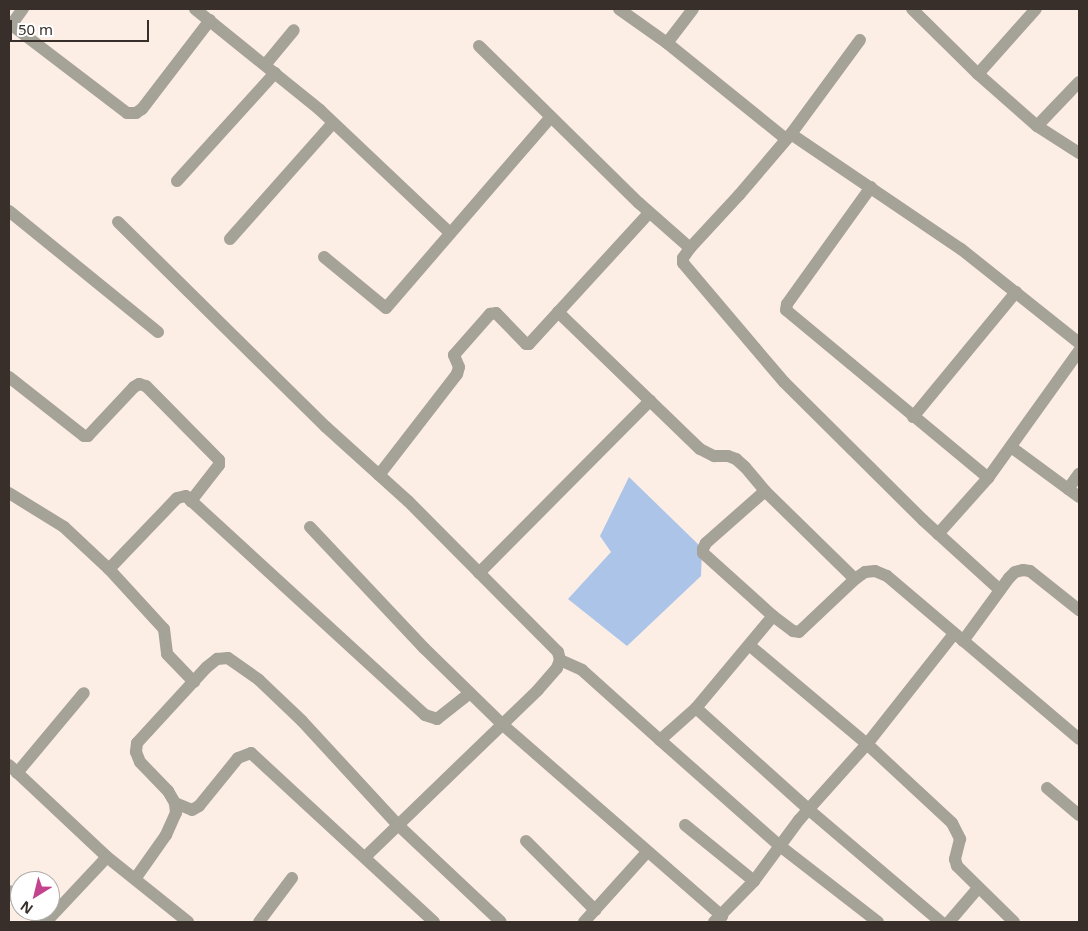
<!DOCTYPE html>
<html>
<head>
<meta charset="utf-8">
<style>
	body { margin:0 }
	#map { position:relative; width:1088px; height:931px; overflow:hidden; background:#fceee5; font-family:"Noto Sans",sans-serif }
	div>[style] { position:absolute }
	.water>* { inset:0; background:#abc4e7 }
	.minor>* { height:12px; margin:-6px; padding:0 6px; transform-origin:6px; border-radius:6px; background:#a5a298 }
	span { translate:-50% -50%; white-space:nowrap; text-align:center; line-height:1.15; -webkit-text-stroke:4px #fff; paint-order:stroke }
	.frame { position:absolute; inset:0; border:10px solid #382f2a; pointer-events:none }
	.north { position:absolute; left:10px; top:871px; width:50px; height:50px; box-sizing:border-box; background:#fff; border:1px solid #afacaa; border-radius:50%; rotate:216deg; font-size:14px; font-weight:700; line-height:20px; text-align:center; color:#382f2a }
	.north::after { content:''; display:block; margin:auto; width:18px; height:22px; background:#c3438e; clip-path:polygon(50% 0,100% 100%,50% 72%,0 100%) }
	.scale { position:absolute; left:10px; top:20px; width:139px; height:22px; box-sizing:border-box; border:2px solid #382f2a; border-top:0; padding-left:6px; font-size:15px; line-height:18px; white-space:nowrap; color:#382f2a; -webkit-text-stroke:4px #fff; paint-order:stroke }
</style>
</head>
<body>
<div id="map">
	<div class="water">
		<div style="clip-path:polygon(629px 477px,702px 548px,701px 576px,627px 646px,568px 599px,611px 552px,600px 536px)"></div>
	</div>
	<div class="minor">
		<div style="left:195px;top:9px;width:161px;rotate:38.9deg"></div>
		<div style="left:320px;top:110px;width:179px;rotate:43.4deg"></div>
		<div style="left:619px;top:9px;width:59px;rotate:35.3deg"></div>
		<div style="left:667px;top:43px;width:153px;rotate:38.9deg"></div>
		<div style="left:912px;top:9px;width:93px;rotate:44.6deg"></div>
		<div style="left:978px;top:74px;width:79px;rotate:41.4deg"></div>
		<div style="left:1037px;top:126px;width:50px;rotate:32.7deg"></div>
		<div style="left:9px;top:23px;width:148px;rotate:37.3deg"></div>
		<div style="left:127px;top:113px;width:9px"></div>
		<div style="left:136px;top:113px;width:7px;rotate:-34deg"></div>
		<div style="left:142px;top:109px;width:112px;rotate:-52.6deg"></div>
		<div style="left:9px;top:28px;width:24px;rotate:-54deg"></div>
		<div style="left:860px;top:40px;width:117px;rotate:126.3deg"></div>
		<div style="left:791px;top:134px;width:80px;rotate:130.4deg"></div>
		<div style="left:739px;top:195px;width:72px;rotate:132.8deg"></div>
		<div style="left:690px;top:248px;width:12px;rotate:125deg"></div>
		<div style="left:683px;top:258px;width:5px;rotate:90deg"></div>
		<div style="left:683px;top:263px;width:156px;rotate:49.7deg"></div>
		<div style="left:784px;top:382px;width:196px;rotate:44.8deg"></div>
		<div style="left:923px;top:520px;width:104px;rotate:42.3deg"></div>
		<div style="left:667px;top:43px;width:43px;rotate:-52.6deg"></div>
		<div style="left:479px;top:46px;width:224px;rotate:44.5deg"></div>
		<div style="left:639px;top:203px;width:68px;rotate:41.4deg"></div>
		<div style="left:265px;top:65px;width:45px;rotate:-50.4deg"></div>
		<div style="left:978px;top:74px;width:87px;rotate:-48.3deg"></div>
		<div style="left:1037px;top:126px;width:61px;rotate:-46.3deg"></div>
		<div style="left:791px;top:134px;width:205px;rotate:34.1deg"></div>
		<div style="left:961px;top:249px;width:151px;rotate:38.5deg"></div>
		<div style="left:177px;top:181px;width:146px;rotate:-47.8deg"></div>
		<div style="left:871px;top:187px;width:144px;rotate:125.7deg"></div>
		<div style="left:787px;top:304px;width:6px;rotate:99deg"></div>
		<div style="left:786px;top:310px;width:263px;rotate:39.7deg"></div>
		<div style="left:9px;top:211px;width:192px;rotate:39.1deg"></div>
		<div style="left:118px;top:222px;width:292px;rotate:44.6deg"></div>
		<div style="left:326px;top:427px;width:110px;rotate:42.1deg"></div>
		<div style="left:408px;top:501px;width:213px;rotate:45.2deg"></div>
		<div style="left:558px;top:652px;width:8px;rotate:76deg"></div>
		<div style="left:560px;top:660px;width:9px;rotate:111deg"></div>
		<div style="left:557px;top:668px;width:29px;rotate:131deg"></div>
		<div style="left:538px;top:690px;width:240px;rotate:136deg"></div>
		<div style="left:230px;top:239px;width:155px;rotate:-48.4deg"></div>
		<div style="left:324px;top:257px;width:80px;rotate:39.4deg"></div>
		<div style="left:386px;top:308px;width:252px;rotate:-49.2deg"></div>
		<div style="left:558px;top:312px;width:197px;rotate:44deg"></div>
		<div style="left:700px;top:449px;width:16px;rotate:27deg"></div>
		<div style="left:714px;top:456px;width:14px"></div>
		<div style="left:728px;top:456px;width:9px;rotate:21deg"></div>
		<div style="left:736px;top:459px;width:12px;rotate:42deg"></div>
		<div style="left:745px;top:467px;width:31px;rotate:50deg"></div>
		<div style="left:765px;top:491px;width:126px;rotate:44.4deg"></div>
		<div style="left:9px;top:377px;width:95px;rotate:38.2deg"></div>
		<div style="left:84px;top:436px;width:4px"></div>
		<div style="left:88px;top:436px;width:67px;rotate:-46.8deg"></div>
		<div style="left:134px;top:387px;width:6px;rotate:-31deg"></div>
		<div style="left:139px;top:384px;width:7px;rotate:16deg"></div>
		<div style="left:146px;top:386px;width:104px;rotate:45.4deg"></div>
		<div style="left:219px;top:460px;width:5px;rotate:90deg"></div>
		<div style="left:219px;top:465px;width:46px;rotate:127.9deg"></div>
		<div style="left:913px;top:417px;width:162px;rotate:-50.5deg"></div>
		<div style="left:1011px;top:447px;width:84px;rotate:36.3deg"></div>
		<div style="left:379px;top:475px;width:128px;rotate:-52.3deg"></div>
		<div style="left:457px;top:374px;width:7px;rotate:-74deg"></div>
		<div style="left:459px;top:367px;width:13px;rotate:-113deg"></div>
		<div style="left:454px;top:355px;width:55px;rotate:-48.7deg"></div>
		<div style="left:490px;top:314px;width:6px;rotate:-9deg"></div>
		<div style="left:496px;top:313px;width:43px;rotate:45.9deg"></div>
		<div style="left:526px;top:344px;width:3px"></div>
		<div style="left:529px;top:344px;width:178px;rotate:-47.5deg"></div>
		<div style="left:1068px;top:489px;width:19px;rotate:-54deg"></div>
		<div style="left:765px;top:491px;width:79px;rotate:138.6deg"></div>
		<div style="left:706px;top:543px;width:7px;rotate:117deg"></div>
		<div style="left:703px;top:549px;width:4px;rotate:90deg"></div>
		<div style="left:703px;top:553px;width:94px;rotate:42deg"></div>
		<div style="left:773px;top:616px;width:25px;rotate:37deg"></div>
		<div style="left:793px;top:631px;width:6px;rotate:9deg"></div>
		<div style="left:799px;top:632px;width:77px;rotate:-43.4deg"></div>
		<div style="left:855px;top:579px;width:12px;rotate:-35deg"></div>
		<div style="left:865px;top:572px;width:10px;rotate:-6deg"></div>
		<div style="left:875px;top:571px;width:13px;rotate:23deg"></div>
		<div style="left:887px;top:576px;width:252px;rotate:40.3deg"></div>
		<div style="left:9px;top:493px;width:65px;rotate:31.7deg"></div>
		<div style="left:64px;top:527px;width:62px;rotate:43deg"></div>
		<div style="left:109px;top:569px;width:81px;rotate:47.5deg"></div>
		<div style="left:164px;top:629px;width:25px;rotate:83deg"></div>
		<div style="left:167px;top:654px;width:39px;rotate:46deg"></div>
		<div style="left:310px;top:527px;width:166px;rotate:46.7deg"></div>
		<div style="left:424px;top:648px;width:110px;rotate:44.3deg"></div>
		<div style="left:503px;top:725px;width:291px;rotate:41.1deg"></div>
		<div style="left:938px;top:534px;width:75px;rotate:-48.2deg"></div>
		<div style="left:988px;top:478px;width:156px;rotate:-54.4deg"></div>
		<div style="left:109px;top:569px;width:98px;rotate:-46.2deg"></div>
		<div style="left:177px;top:498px;width:9px;rotate:-13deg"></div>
		<div style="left:186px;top:496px;width:324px;rotate:42.5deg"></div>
		<div style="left:425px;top:715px;width:13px;rotate:18deg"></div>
		<div style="left:437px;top:719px;width:42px;rotate:-38.2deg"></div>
		<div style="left:479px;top:573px;width:243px;rotate:-45.2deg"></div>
		<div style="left:963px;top:641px;width:78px;rotate:-53.9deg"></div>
		<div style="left:1009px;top:578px;width:8px;rotate:-45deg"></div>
		<div style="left:1015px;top:572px;width:8px;rotate:-14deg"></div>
		<div style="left:1023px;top:570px;width:7px;rotate:8deg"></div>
		<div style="left:1030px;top:571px;width:63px;rotate:38.5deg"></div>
		<div style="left:749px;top:645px;width:154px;rotate:40deg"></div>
		<div style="left:867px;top:744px;width:116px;rotate:42.9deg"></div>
		<div style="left:952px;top:823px;width:18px;rotate:63deg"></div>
		<div style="left:960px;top:839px;width:21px;rotate:104deg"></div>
		<div style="left:955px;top:859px;width:7px;rotate:74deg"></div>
		<div style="left:957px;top:866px;width:80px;rotate:44.5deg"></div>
		<div style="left:560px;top:660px;width:24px;rotate:24deg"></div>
		<div style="left:582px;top:670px;width:105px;rotate:41.9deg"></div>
		<div style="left:660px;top:740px;width:48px;rotate:-41.6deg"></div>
		<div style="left:696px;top:708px;width:120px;rotate:-50.1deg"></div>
		<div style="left:696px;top:708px;width:151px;rotate:42deg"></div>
		<div style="left:808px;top:809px;width:175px;rotate:40.4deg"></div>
		<div style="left:660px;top:740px;width:160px;rotate:41.5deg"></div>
		<div style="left:780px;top:846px;width:124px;rotate:37.8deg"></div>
		<div style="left:9px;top:765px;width:134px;rotate:43.2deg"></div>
		<div style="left:107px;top:857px;width:104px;rotate:38.7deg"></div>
		<div style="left:17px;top:773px;width:104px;rotate:-50.1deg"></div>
		<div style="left:1047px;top:788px;width:42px;rotate:40.2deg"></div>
		<div style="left:175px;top:803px;width:18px;rotate:22deg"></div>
		<div style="left:192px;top:810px;width:8px;rotate:-30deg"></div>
		<div style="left:199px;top:806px;width:62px;rotate:-50.9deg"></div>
		<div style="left:238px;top:758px;width:14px;rotate:-21deg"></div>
		<div style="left:251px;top:753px;width:249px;rotate:42.7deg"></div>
		<div style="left:685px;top:825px;width:89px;rotate:39.1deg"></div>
		<div style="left:526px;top:841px;width:98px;rotate:45deg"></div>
		<div style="left:135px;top:879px;width:54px;rotate:-54.8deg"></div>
		<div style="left:166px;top:835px;width:24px;rotate:-66deg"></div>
		<div style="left:176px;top:813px;width:10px;rotate:-96deg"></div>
		<div style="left:175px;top:803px;width:14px;rotate:-120deg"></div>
		<div style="left:168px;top:791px;width:40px;rotate:-134deg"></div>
		<div style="left:140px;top:762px;width:11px;rotate:-112deg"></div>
		<div style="left:136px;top:752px;width:9px;rotate:-84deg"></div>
		<div style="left:137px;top:743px;width:103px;rotate:-47.4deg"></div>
		<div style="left:207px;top:667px;width:13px;rotate:-39deg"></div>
		<div style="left:217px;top:659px;width:11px;rotate:-5deg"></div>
		<div style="left:228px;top:658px;width:38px;rotate:35deg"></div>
		<div style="left:259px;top:680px;width:59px;rotate:43.6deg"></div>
		<div style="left:302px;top:721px;width:142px;rotate:47.3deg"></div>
		<div style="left:398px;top:825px;width:141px;rotate:43.3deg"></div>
		<div style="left:9px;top:891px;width:16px;rotate:45deg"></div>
		<div style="left:30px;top:911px;width:16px;rotate:45deg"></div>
		<div style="left:46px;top:922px;width:89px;rotate:-46.8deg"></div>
		<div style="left:259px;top:922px;width:55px;rotate:-53.1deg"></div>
		<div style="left:584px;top:922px;width:94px;rotate:-48deg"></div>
		<div style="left:714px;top:922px;width:57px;rotate:-45.7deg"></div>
		<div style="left:754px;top:881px;width:76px;rotate:-53.6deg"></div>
		<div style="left:799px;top:820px;width:102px;rotate:-48.2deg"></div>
		<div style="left:867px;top:744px;width:140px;rotate:-51.7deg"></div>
		<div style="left:949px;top:922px;width:45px;rotate:-49.5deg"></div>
	</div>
	<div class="frame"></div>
	<div class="north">N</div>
	<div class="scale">50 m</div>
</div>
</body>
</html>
